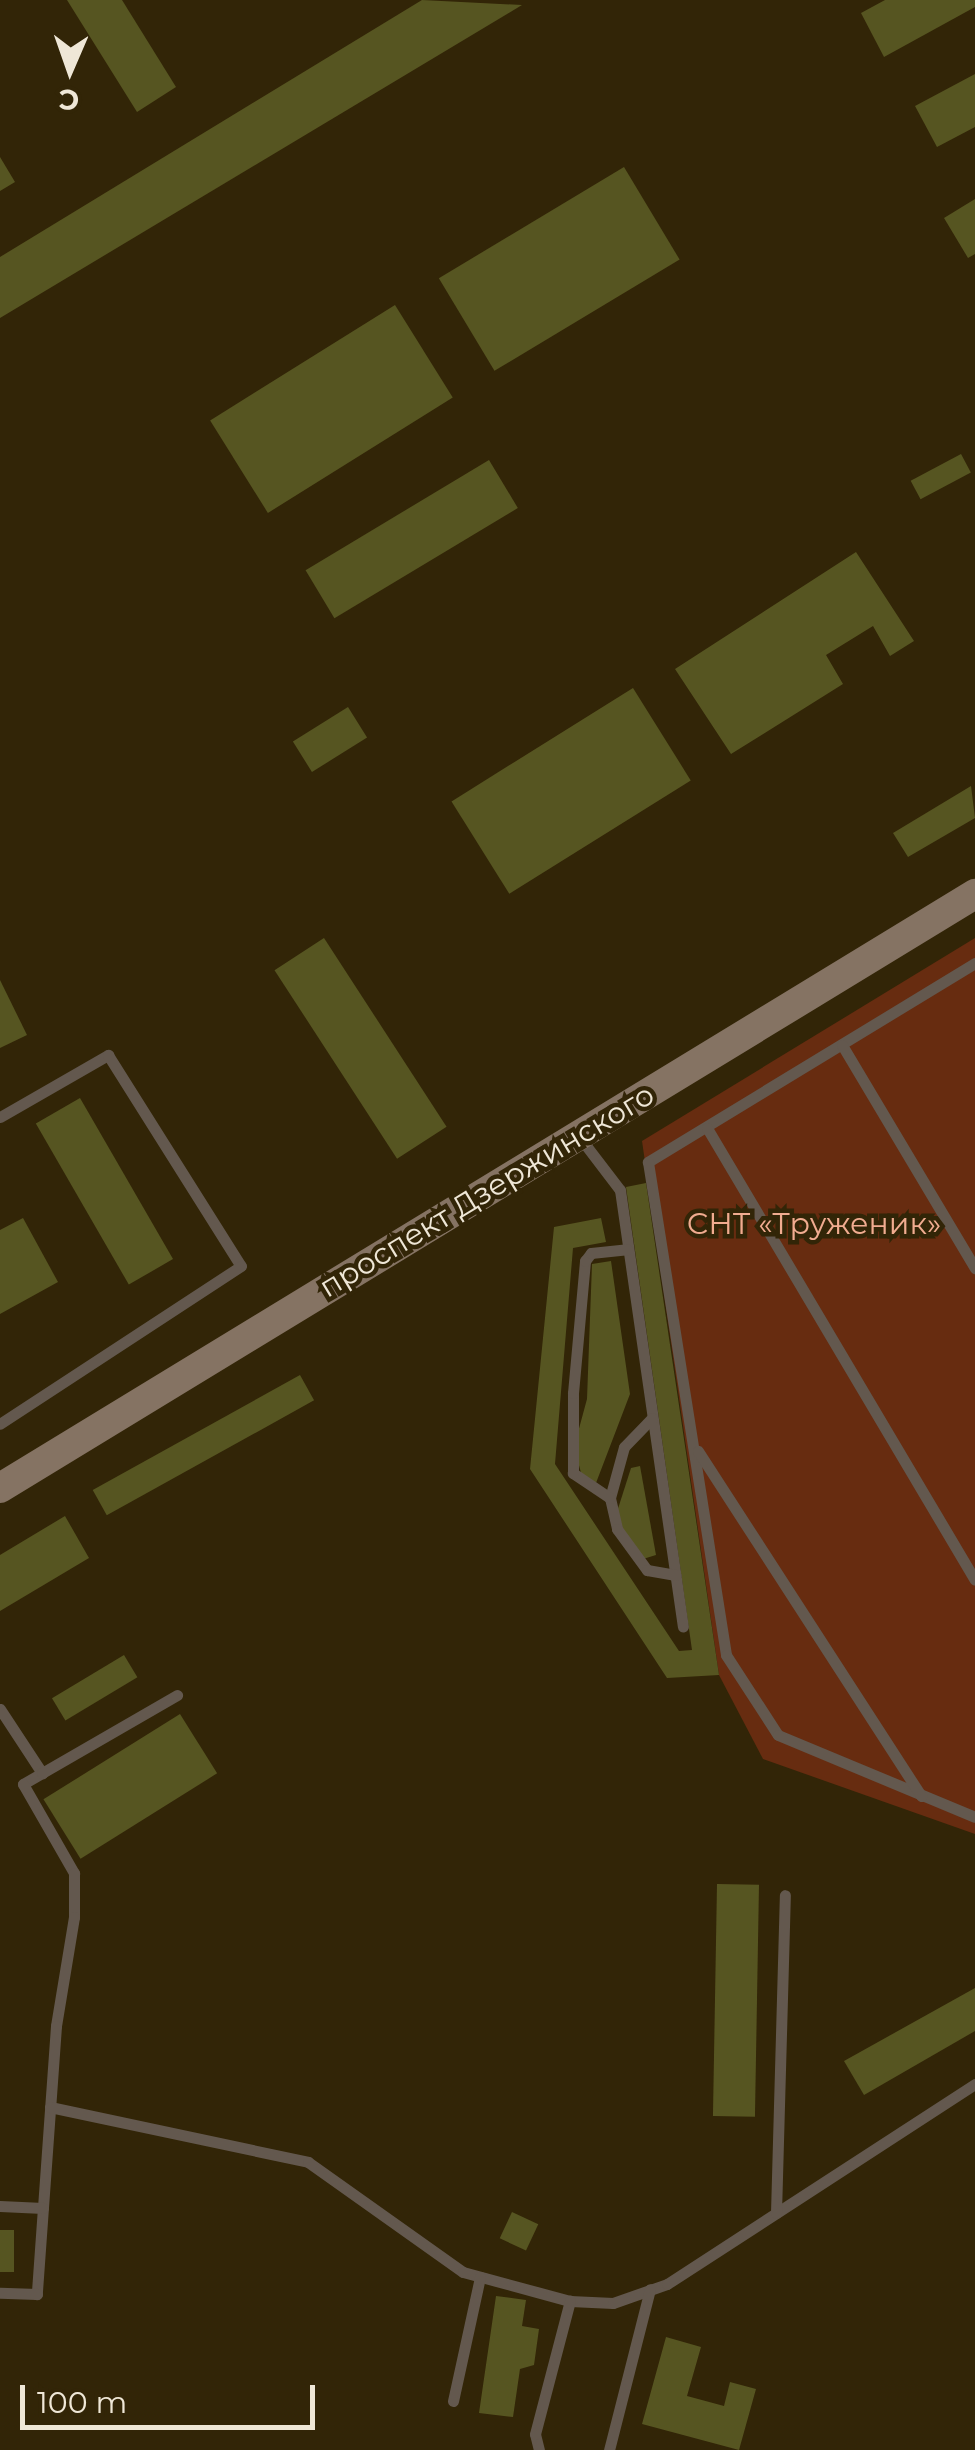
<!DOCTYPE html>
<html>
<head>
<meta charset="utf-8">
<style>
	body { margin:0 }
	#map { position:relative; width:975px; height:2450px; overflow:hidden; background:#322507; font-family:Montserrat,sans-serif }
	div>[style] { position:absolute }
	.green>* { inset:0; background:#672c10 }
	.building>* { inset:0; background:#565521; transform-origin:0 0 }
	.lane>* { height:11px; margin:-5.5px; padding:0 5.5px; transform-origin:5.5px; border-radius:5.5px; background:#63584e }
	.secondary>* { height:30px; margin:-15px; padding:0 15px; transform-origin:15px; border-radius:15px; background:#857363 }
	span { translate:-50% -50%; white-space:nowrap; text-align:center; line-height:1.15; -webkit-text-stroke:9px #322507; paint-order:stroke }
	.street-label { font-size:30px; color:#efe7d7 }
	.park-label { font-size:30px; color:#f1ac90 }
	.north { position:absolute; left:20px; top:20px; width:100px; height:100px; -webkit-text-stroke:8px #322507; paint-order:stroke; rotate:182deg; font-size:28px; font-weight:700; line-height:40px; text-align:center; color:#efe7d7 }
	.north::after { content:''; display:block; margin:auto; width:35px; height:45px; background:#efe7d7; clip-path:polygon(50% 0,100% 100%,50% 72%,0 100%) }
	.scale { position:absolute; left:20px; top:2385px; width:295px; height:45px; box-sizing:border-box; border:5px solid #efe7d7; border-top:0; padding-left:12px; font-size:30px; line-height:35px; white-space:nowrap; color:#efe7d7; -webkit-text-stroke:8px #322507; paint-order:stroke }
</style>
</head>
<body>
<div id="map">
	<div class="green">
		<div style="clip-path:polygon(975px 938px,975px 1834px,763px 1759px,719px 1675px,642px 1141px)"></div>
	</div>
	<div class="building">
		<div style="clip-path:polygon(67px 0,122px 0,176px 87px,137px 112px)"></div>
		<div style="clip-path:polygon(422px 0,522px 5px,0 318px,0 257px)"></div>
		<div style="clip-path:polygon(885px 0,975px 0,975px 7px,884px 57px,861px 13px)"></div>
		<div style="clip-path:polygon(975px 74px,975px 127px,937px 147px,915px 106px)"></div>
		<div style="clip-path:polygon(0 157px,15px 182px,0 191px)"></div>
		<div style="left:624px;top:167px;width:108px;height:216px;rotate:59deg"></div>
		<div style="clip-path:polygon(975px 199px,975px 254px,968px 258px,944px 218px)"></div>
		<div style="left:395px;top:305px;width:109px;height:218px;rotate:58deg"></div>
		<div style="left:961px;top:454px;width:21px;height:57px;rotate:62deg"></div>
		<div style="left:489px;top:460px;width:56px;height:214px;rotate:59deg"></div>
		<div style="clip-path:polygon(856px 552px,914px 641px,890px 656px,873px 626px,826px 655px,843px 684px,731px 754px,675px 669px)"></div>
		<div style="left:633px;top:688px;width:109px;height:214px;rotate:58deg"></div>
		<div style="left:348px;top:707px;width:36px;height:65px;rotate:58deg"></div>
		<div style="clip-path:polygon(971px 786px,975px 818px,908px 857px,893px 833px)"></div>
		<div style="left:324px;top:938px;width:225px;height:59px;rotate:57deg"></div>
		<div style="clip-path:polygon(0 980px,27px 1035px,0 1048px)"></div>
		<div style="left:80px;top:1098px;width:186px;height:51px;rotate:60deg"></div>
		<div style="clip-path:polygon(646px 1183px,719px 1675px,667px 1678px,530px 1469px,554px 1227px,601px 1218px,606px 1242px,573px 1248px,555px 1464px,679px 1651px,692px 1650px,626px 1187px)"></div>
		<div style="clip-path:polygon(23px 1218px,58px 1282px,0 1314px,0 1230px)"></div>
		<div style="clip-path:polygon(611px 1261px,630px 1394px,596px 1483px,583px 1480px,574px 1447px,587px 1399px,592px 1264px)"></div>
		<div style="left:300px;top:1375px;width:29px;height:237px;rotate:61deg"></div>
		<div style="clip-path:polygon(640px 1466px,656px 1555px,643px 1559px,615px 1518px,631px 1468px)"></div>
		<div style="clip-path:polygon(65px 1516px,89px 1558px,0 1611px,0 1555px)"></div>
		<div style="left:124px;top:1655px;width:26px;height:84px;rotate:59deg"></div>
		<div style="left:180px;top:1714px;width:70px;height:161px;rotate:58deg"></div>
		<div style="left:717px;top:1884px;width:42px;height:232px;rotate:1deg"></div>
		<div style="clip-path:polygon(975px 1988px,975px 2031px,864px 2095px,844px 2061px)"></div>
		<div style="left:512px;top:2212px;width:29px;height:29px;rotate:25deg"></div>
		<div style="left:0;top:2230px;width:14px;height:42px"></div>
		<div style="clip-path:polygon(496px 2296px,526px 2300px,522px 2326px,539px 2329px,534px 2365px,520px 2369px,513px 2417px,479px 2413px)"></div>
		<div style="clip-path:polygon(666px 2337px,701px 2347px,687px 2396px,724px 2406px,730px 2382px,756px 2389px,739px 2450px,642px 2424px)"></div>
	</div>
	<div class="lane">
		<div style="left:975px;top:963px;width:383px;rotate:148.7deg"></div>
		<div style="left:648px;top:1162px;width:499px;rotate:81deg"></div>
		<div style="left:726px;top:1655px;width:95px;rotate:57deg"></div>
		<div style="left:778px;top:1735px;width:213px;rotate:22.6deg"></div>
		<div style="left:842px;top:1045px;width:260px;rotate:59.2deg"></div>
		<div style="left:0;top:1117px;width:125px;rotate:-29.9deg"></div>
		<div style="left:108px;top:1055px;width:249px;rotate:57.8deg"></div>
		<div style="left:241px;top:1266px;width:288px;rotate:146.8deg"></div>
		<div style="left:707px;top:1128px;width:525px;rotate:59.34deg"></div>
		<div style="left:581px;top:1139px;width:64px;rotate:52.6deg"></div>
		<div style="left:620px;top:1190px;width:441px;rotate:81.8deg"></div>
		<div style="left:652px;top:1418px;width:40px;rotate:134deg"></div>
		<div style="left:624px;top:1447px;width:53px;rotate:105.4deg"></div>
		<div style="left:610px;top:1498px;width:32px;rotate:77deg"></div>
		<div style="left:617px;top:1529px;width:51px;rotate:53.8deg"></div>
		<div style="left:647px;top:1570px;width:29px;rotate:10deg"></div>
		<div style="left:698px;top:1451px;width:411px;rotate:57.1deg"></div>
		<div style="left:610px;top:1498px;width:45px;rotate:-146deg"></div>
		<div style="left:573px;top:1473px;width:80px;rotate:-90deg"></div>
		<div style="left:573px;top:1393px;width:133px;rotate:-84.8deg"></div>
		<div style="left:585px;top:1261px;width:10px;rotate:-53deg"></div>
		<div style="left:591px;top:1253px;width:36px;rotate:-6deg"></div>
		<div style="left:0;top:1709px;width:77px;rotate:56.7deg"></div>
		<div style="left:42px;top:1773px;width:22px;rotate:150deg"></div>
		<div style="left:23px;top:1784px;width:103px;rotate:60.2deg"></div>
		<div style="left:74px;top:1873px;width:44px;rotate:90deg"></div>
		<div style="left:74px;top:1917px;width:110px;rotate:99.4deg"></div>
		<div style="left:56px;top:2026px;width:269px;rotate:94.1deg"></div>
		<div style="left:37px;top:2294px;width:37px;rotate:-178deg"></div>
		<div style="left:42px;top:1773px;width:156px;rotate:-30deg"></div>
		<div style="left:50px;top:2107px;width:264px;rotate:12deg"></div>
		<div style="left:308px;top:2162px;width:190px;rotate:35.4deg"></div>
		<div style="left:463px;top:2272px;width:111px;rotate:15.2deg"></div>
		<div style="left:570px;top:2301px;width:43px;rotate:2.7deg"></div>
		<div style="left:613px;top:2303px;width:57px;rotate:-19.4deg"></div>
		<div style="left:667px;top:2284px;width:367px;rotate:-33deg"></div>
		<div style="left:0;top:2206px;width:43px;rotate:2.7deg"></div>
		<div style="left:776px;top:2213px;width:318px;rotate:-88.4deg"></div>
		<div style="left:453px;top:2401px;width:127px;rotate:-77.7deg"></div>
		<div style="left:539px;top:2450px;width:16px;rotate:-104deg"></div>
		<div style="left:535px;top:2434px;width:138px;rotate:-75.3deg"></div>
		<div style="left:609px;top:2450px;width:166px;rotate:-75.7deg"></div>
	</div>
	<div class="secondary">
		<div style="left:0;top:1488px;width:1142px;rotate:-31.35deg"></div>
	</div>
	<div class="street-label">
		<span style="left:487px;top:1191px;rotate:-31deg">проспект Дзержинского</span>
	</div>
	<div class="park-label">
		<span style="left:814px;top:1224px">СНТ «Труженик»</span>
	</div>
	<div class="north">С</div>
	<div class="scale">100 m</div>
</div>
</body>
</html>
